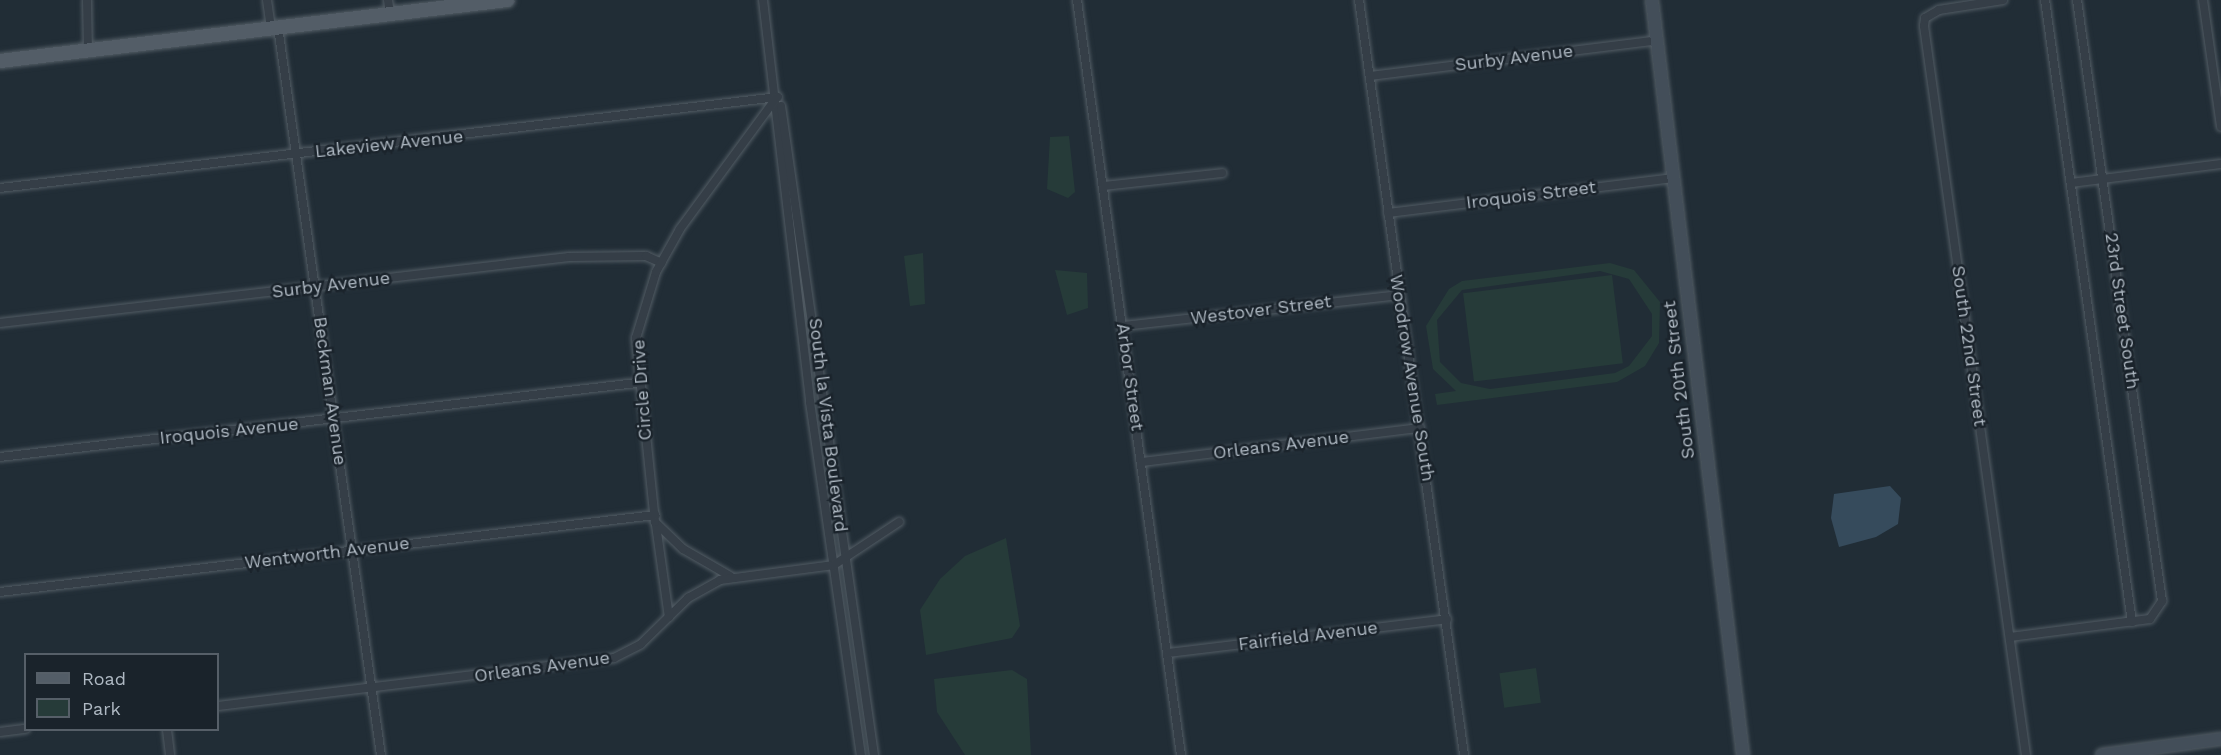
<!DOCTYPE html>
<html>
<head>
<meta charset="utf-8">
<style>
	body { margin:0 }
	#map { position:relative; width:2221px; height:755px; overflow:hidden; background:#212d36; font-family:"Work Sans",sans-serif }
	div>[style] { position:absolute }
	.green>* { inset:0; background:#263b39; transform-origin:0 0 }
	.water>* { inset:0; background:#364b5c }
	.roads { filter:drop-shadow(0 0 2px #525c64) drop-shadow(0 0 2px #525c64) }
	.street>* { height:8px; margin:-4px; padding:0 4px; transform-origin:4px; border-radius:4px; background:#353e47 }
	.secondary>* { height:12px; margin:-6px; padding:0 6px; transform-origin:6px; border-radius:6px; background:#434e59 }
	.primary>* { height:14px; margin:-7px; padding:0 7px; transform-origin:7px; border-radius:7px; background:#535d67 }
	span { translate:-50% -50%; white-space:nowrap; text-align:center; line-height:1.15; -webkit-text-stroke:5px #1a232b; paint-order:stroke }
	.street-label { font-size:18px; color:#afb9c3 }
	.legend { position:absolute; left:24px; top:653px; width:195px; height:78px; box-sizing:border-box; background:#1a232b; border:2px solid #565f68; margin:0; padding:8px 10px; list-style:none; font-size:18px; color:#afb9c3 }
	.legend li { display:flex; align-items:center; gap:12px; height:30px }
	.legend b { width:30px; border:2px solid #565f68 }
</style>
</head>
<body>
<div id="map">
	<div class="green">
		<div style="clip-path:polygon(1069px 136px,1075px 192px,1068px 198px,1047px 189px,1050px 137px)"></div>
		<div style="clip-path:polygon(923px 253px,925px 304px,910px 306px,904px 256px)"></div>
		<div style="clip-path:polygon(evenodd,1610px 263px,1634px 270px,1660px 302px,1659px 343px,1645px 366px,1617px 382px,1437px 405px,1435px 394px,1456px 391px,1433px 369px,1426px 326px,1449px 289px,1462px 281px,1610px 263px,1600px 271px,1629px 279px,1652px 314px,1652px 336px,1629px 366px,1615px 373px,1490px 389px,1461px 383px,1440px 362px,1437px 320px,1462px 290px,1600px 271px)"></div>
		<div style="clip-path:polygon(1055px 270px,1087px 273px,1088px 308px,1067px 315px)"></div>
		<div style="left:1612px;top:275px;width:89px;height:150px;rotate:83deg"></div>
		<div style="clip-path:polygon(1006px 538px,1020px 626px,1012px 638px,926px 655px,920px 610px,940px 579px,965px 556px)"></div>
		<div style="left:1536px;top:668px;width:35px;height:37px;rotate:82deg"></div>
		<div style="clip-path:polygon(1012px 670px,1027px 679px,1031px 755px,965px 755px,937px 712px,934px 679px)"></div>
	</div>
	<div class="water">
		<div style="clip-path:polygon(1890px 486px,1901px 498px,1898px 524px,1876px 537px,1839px 547px,1831px 518px,1834px 494px)"></div>
	</div>
	<div class="roads">
		<div class="street">
			<div style="left:87px;top:0;width:50px;rotate:88.9deg"></div>
			<div style="left:267px;top:0;width:28px;rotate:82deg"></div>
			<div style="left:388px;top:0;width:14px;rotate:82deg"></div>
			<div style="left:763px;top:0;width:405px;rotate:83.3deg"></div>
			<div style="left:810px;top:402px;width:357px;rotate:81.8deg"></div>
			<div style="left:1077px;top:0;width:762px;rotate:82.16deg"></div>
			<div style="left:1359px;top:0;width:762px;rotate:82.08deg"></div>
			<div style="left:2003px;top:0;width:65px;rotate:171.1deg"></div>
			<div style="left:1939px;top:10px;width:16px;rotate:150deg"></div>
			<div style="left:1925px;top:18px;width:8px;rotate:97deg"></div>
			<div style="left:1924px;top:26px;width:736px;rotate:82.04deg"></div>
			<div style="left:2045px;top:0;width:628px;rotate:82.04deg"></div>
			<div style="left:2203px;top:0;width:128px;rotate:81.9deg"></div>
			<div style="left:278px;top:27px;width:735px;rotate:81.95deg"></div>
			<div style="left:1370px;top:76px;width:290px;rotate:-7.1deg"></div>
			<div style="left:781px;top:106px;width:656px;rotate:81.85deg"></div>
			<div style="left:2071px;top:183px;width:151px;rotate:-7.2deg"></div>
			<div style="left:1103px;top:186px;width:120px;rotate:-6.2deg"></div>
			<div style="left:0;top:188px;width:783px;rotate:-6.67deg"></div>
			<div style="left:1388px;top:213px;width:288px;rotate:-7deg"></div>
			<div style="left:0;top:323px;width:573px;rotate:-6.62deg"></div>
			<div style="left:569px;top:257px;width:77px;rotate:-0.7deg"></div>
			<div style="left:646px;top:256px;width:17px;rotate:24deg"></div>
			<div style="left:1123px;top:326px;width:277px;rotate:-6.4deg"></div>
			<div style="left:0;top:457px;width:641px;rotate:-6.63deg"></div>
			<div style="left:1142px;top:462px;width:280px;rotate:-7deg"></div>
			<div style="left:656px;top:525px;width:93px;rotate:82deg"></div>
			<div style="left:730px;top:576px;width:54px;rotate:-150.1deg"></div>
			<div style="left:683px;top:549px;width:39px;rotate:-136deg"></div>
			<div style="left:655px;top:522px;width:185px;rotate:-95.9deg"></div>
			<div style="left:636px;top:338px;width:69px;rotate:-73.1deg"></div>
			<div style="left:656px;top:272px;width:49px;rotate:-60.8deg"></div>
			<div style="left:680px;top:229px;width:164px;rotate:-53.7deg"></div>
			<div style="left:0;top:592px;width:660px;rotate:-6.7deg"></div>
			<div style="left:2010px;top:637px;width:141px;rotate:-7.3deg"></div>
			<div style="left:2150px;top:619px;width:22px;rotate:-56deg"></div>
			<div style="left:2162px;top:601px;width:607px;rotate:-98.05deg"></div>
			<div style="left:1168px;top:653px;width:281px;rotate:-6.9deg"></div>
			<div style="left:218px;top:706px;width:399px;rotate:-6.9deg"></div>
			<div style="left:614px;top:658px;width:30px;rotate:-27deg"></div>
			<div style="left:641px;top:644px;width:66px;rotate:-44.4deg"></div>
			<div style="left:688px;top:598px;width:37px;rotate:-29deg"></div>
			<div style="left:720px;top:580px;width:115px;rotate:-7.5deg"></div>
			<div style="left:834px;top:565px;width:78px;rotate:-33.5deg"></div>
			<div style="left:167px;top:730px;width:25px;rotate:83deg"></div>
			<div style="left:0;top:732px;width:26px;rotate:-7deg"></div>
		</div>
		<div class="secondary">
			<div style="left:1652px;top:0;width:760px;rotate:83.13deg"></div>
			<div style="left:2102px;top:755px;width:120px;rotate:-7.7deg"></div>
		</div>
		<div class="primary">
			<div style="left:0;top:61px;width:511px;rotate:-6.86deg"></div>
		</div>
	</div>
	<div class="street-label">
		<span style="left:1514px;top:58px;rotate:-7deg">Surby Avenue</span>
		<span style="left:389px;top:144px;rotate:-6deg">Lakeview Avenue</span>
		<span style="left:1531px;top:195px;rotate:-7deg">Iroquois Street</span>
		<span style="left:331px;top:285px;rotate:-7deg">Surby Avenue</span>
		<span style="left:1261px;top:310px;rotate:-7deg">Westover Street</span>
		<span style="left:2122px;top:311px;rotate:82deg">23rd Street South</span>
		<span style="left:1969px;top:346px;rotate:82deg">South 22nd Street</span>
		<span style="left:1130px;top:377px;rotate:82deg">Arbor Street</span>
		<span style="left:1412px;top:378px;rotate:81deg">Woodrow Avenue South</span>
		<span style="left:1679px;top:380px;rotate:-97deg">South 20th Street</span>
		<span style="left:642px;top:390px;rotate:-94deg">Circle Drive</span>
		<span style="left:330px;top:391px;rotate:82deg">Beckman Avenue</span>
		<span style="left:828px;top:425px;rotate:83deg">South la Vista Boulevard</span>
		<span style="left:229px;top:431px;rotate:-6deg">Iroquois Avenue</span>
		<span style="left:1281px;top:445px;rotate:-7deg">Orleans Avenue</span>
		<span style="left:327px;top:553px;rotate:-7deg">Wentworth Avenue</span>
		<span style="left:1308px;top:636px;rotate:-7deg">Fairfield Avenue</span>
		<span style="left:542px;top:667px;rotate:-8deg">Orleans Avenue</span>
	</div>
	<ul class="legend">
	<li><b style="height:8px;background:#535d67"></b>Road</li>
	<li><b style="height:16px;background:#263b39"></b>Park</li>
	</ul>
</div>
</body>
</html>
